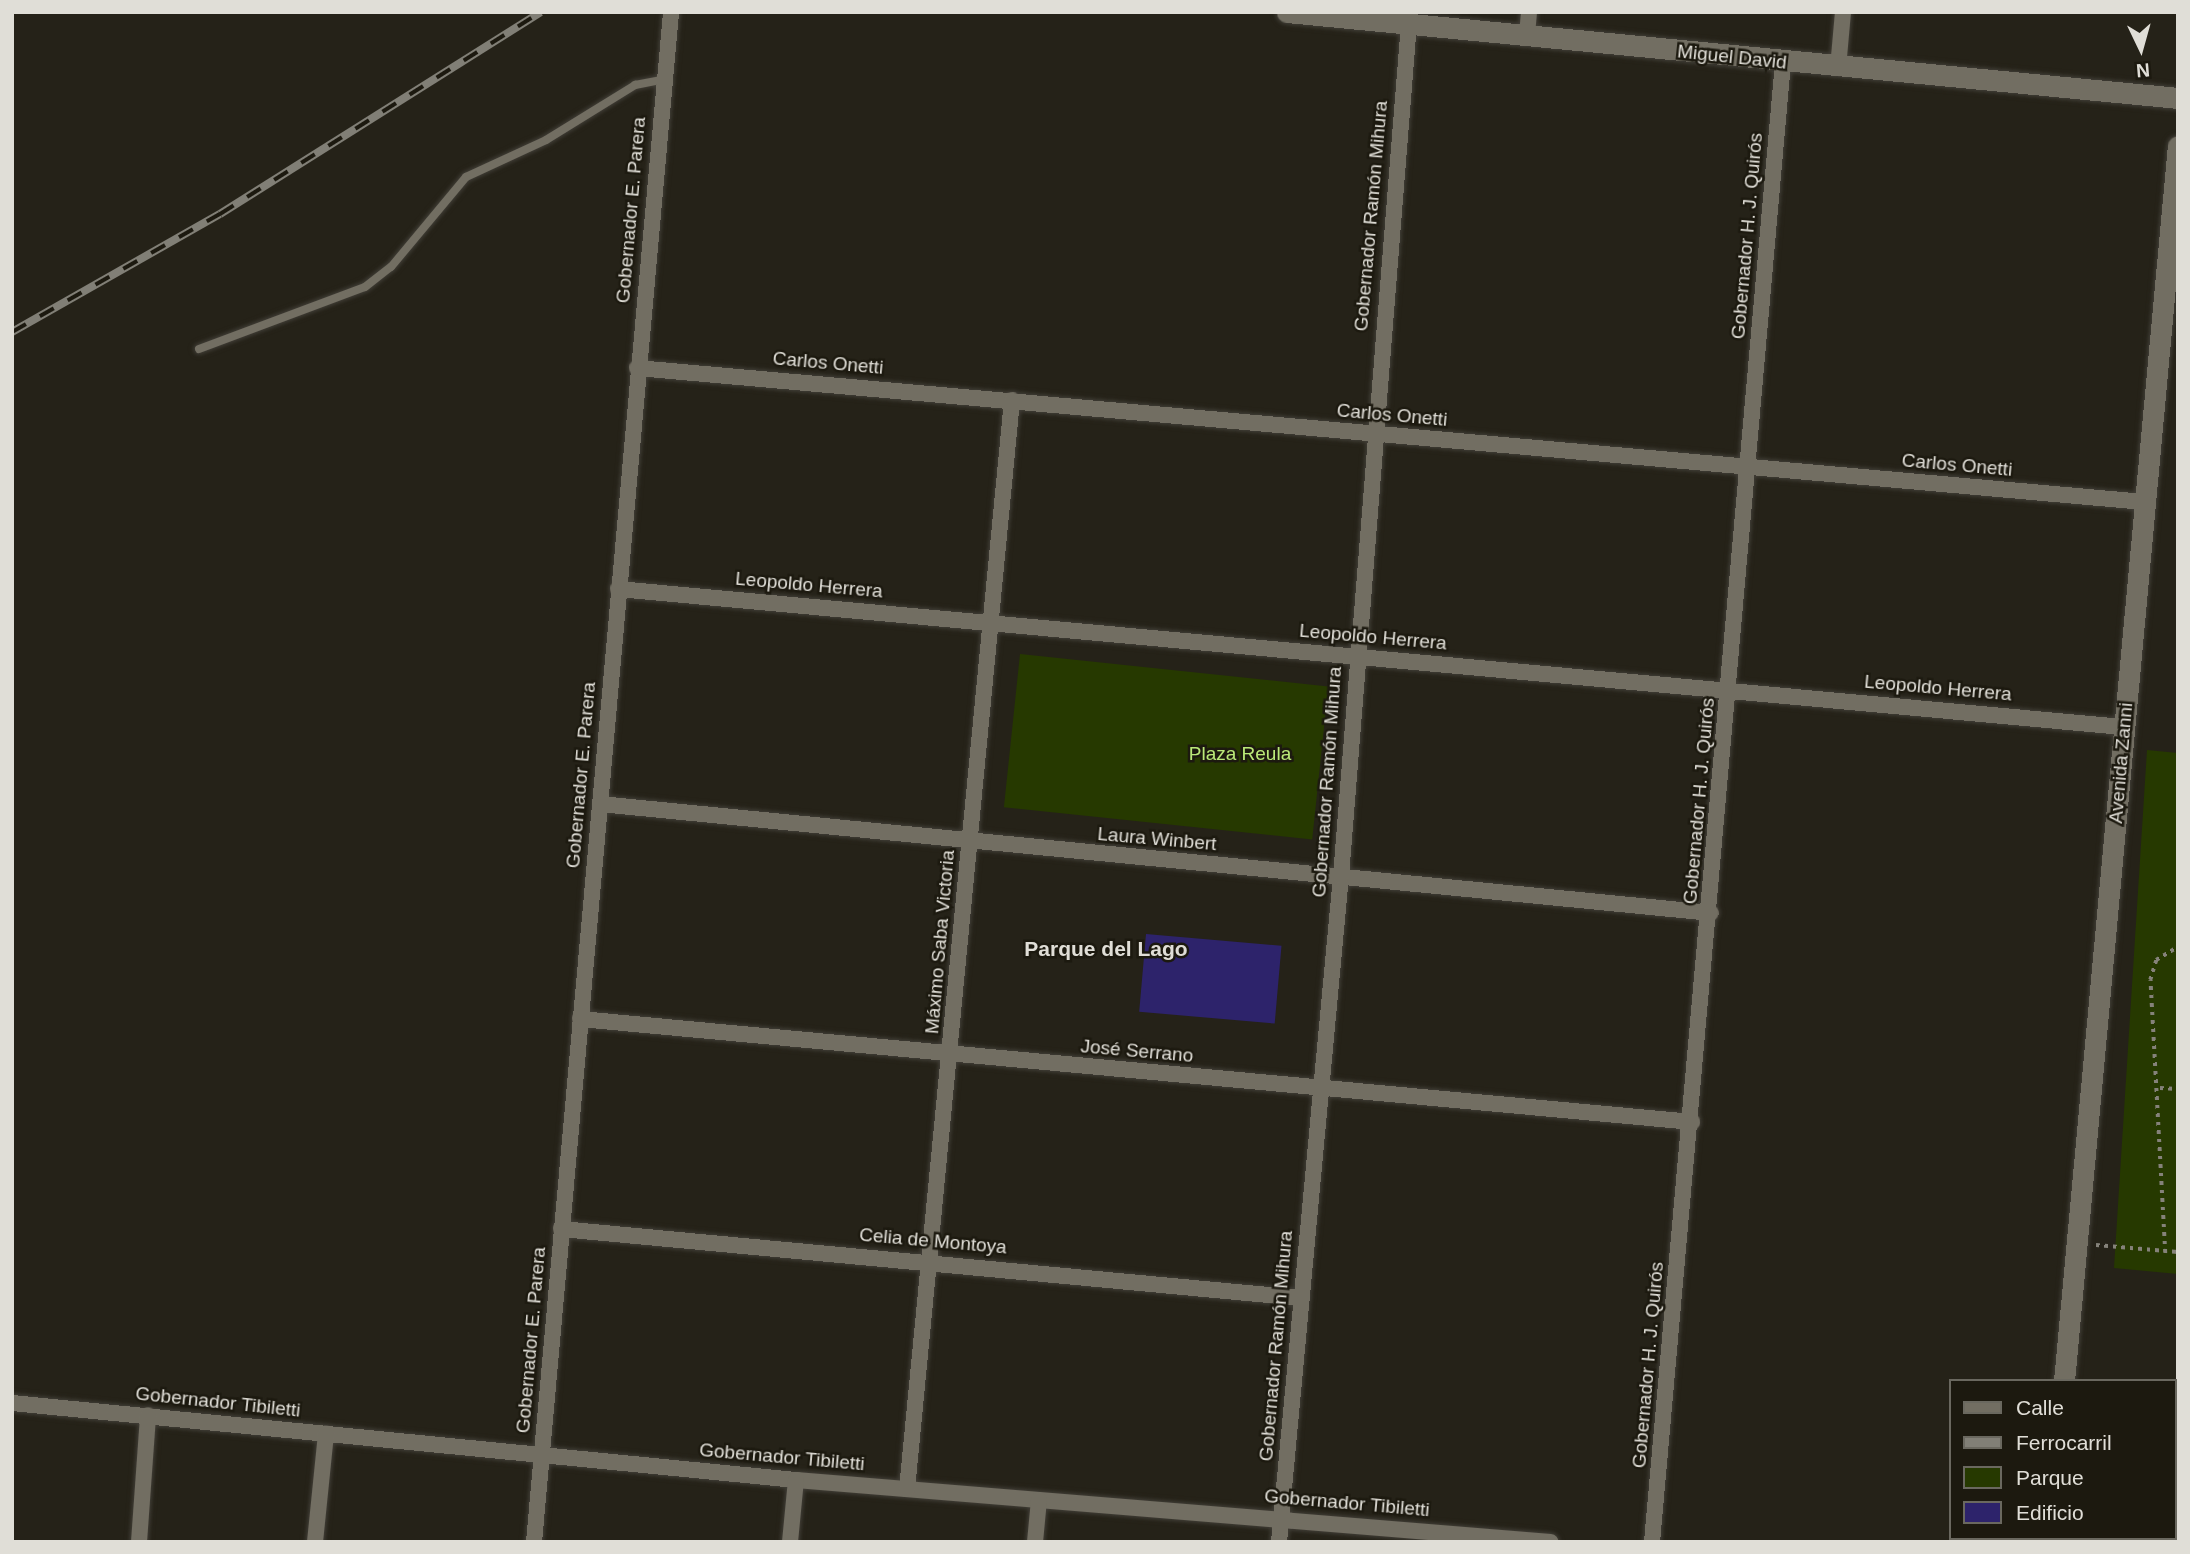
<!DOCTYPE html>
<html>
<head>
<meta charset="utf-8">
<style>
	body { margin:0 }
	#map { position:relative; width:2190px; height:1554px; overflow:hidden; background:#252218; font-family:Helvetica,sans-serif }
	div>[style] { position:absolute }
	.green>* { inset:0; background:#263900; transform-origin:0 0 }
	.building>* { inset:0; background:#2d236b; transform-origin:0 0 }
	.path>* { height:3.5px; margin-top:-1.75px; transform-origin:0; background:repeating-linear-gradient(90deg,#85827a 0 3.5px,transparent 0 8.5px) }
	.roads { filter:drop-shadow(0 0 2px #413e37) drop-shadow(0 0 2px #413e37) }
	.lane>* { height:8px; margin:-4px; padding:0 4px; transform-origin:4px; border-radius:4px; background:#726e62 }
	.street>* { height:16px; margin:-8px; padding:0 8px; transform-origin:8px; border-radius:8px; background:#726e62 }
	.secondary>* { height:21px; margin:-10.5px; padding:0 10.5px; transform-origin:10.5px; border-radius:10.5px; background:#726e62 }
	.rail>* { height:8px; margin-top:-4px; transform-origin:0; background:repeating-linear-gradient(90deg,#1c190f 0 16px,#817f76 0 32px); box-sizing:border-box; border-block:2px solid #817f76 }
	span { translate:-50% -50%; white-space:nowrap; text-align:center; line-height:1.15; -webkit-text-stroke:5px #1c190f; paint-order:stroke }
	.street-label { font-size:19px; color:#e0ded7 }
	.park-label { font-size:19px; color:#bae978 }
	.neighbourhood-label { font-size:21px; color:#e0ded7; font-weight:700 }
	.frame { position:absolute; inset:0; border:14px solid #e0ded7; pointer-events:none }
	.legend { position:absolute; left:1949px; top:1379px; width:228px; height:161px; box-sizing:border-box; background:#1c190f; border:2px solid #6a685f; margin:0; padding:9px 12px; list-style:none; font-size:21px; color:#e0ded7 }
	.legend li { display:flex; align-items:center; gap:14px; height:35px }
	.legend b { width:35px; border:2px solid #6a685f }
	.north { position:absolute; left:2106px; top:14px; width:70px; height:70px; -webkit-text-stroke:5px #1c190f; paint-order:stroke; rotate:175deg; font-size:19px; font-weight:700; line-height:28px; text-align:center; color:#e0ded7 }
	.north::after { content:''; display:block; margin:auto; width:24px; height:32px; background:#e0ded7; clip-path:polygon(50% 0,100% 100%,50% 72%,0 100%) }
</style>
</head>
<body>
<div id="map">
	<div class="green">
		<div style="left:1020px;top:654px;width:310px;height:154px;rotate:6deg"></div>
		<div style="clip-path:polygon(2147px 750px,2178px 753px,2178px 1274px,2114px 1268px)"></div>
	</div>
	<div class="building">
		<div style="left:1146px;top:934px;width:136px;height:78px;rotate:5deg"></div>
	</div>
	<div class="path">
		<div style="left:2160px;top:1088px;width:18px;rotate:3deg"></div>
		<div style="left:2096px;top:1245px;width:82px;rotate:4.9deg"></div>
		<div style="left:2165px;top:1253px;width:273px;rotate:-93.1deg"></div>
		<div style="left:2150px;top:980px;width:21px;rotate:-73deg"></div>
		<div style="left:2156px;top:960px;width:26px;rotate:-31deg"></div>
	</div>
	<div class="roads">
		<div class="lane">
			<div style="left:199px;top:349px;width:177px;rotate:-20.5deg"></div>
			<div style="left:365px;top:287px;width:33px;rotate:-38deg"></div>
			<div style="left:391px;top:267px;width:117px;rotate:-50.2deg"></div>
			<div style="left:466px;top:177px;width:88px;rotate:-24.8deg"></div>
			<div style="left:546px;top:140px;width:105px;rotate:-31.7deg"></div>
			<div style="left:635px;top:85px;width:31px;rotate:-11deg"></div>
		</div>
		<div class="street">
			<div style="left:1527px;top:35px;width:23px;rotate:-85deg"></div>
			<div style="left:1838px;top:68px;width:56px;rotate:-84.9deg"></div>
			<div style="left:637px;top:368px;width:1513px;rotate:5.08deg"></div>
			<div style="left:618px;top:589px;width:1512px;rotate:5.24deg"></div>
			<div style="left:600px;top:804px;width:1116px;rotate:5.6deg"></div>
			<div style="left:580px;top:1019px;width:1117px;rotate:5.29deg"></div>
			<div style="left:561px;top:1229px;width:743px;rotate:5.33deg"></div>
			<div style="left:12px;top:1403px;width:788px;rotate:5.61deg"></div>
			<div style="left:796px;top:1480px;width:757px;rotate:4.7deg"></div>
			<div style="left:907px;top:1489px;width:1094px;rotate:-84.49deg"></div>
			<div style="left:139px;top:1542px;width:127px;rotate:-85.9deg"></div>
			<div style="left:315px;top:1542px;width:109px;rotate:-84.2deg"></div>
			<div style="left:534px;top:1542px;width:1536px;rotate:-84.88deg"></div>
			<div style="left:790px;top:1542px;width:62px;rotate:-84.5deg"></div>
			<div style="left:1035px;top:1542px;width:42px;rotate:-84.6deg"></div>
			<div style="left:1279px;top:1542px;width:669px;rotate:-84.68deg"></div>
			<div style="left:1341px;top:876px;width:855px;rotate:-85.44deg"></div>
			<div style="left:1652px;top:1542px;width:1485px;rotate:-84.94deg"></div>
		</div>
		<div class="secondary">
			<div style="left:1287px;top:12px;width:895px;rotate:5.51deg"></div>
			<div style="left:2064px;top:1381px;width:1240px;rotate:-84.73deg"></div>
			<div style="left:2048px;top:1542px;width:4px;rotate:-76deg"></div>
		</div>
	</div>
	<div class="rail">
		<div style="left:12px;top:332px;width:239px;rotate:-29.6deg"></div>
		<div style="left:220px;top:214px;width:379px;rotate:-32.2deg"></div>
	</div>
	<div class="street-label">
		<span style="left:1732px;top:57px;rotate:6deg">Miguel David</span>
		<span style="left:631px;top:210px;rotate:-85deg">Gobernador E. Parera</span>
		<span style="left:1371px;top:216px;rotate:-85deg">Gobernador Ramón Mihura</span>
		<span style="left:1747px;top:236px;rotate:-85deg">Gobernador H. J. Quirós</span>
		<span style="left:828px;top:363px;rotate:5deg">Carlos Onetti</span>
		<span style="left:1392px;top:415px;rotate:5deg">Carlos Onetti</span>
		<span style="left:1957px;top:465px;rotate:5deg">Carlos Onetti</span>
		<span style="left:809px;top:585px;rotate:5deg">Leopoldo Herrera</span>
		<span style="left:1373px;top:637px;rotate:5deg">Leopoldo Herrera</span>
		<span style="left:1938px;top:688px;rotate:5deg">Leopoldo Herrera</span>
		<span style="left:2121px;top:763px;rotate:-85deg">Avenida Zanni</span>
		<span style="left:581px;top:775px;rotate:-85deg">Gobernador E. Parera</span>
		<span style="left:1327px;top:782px;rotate:-86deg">Gobernador Ramón Mihura</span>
		<span style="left:1699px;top:801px;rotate:-85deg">Gobernador H. J. Quirós</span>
		<span style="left:1157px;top:839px;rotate:5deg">Laura Winbert</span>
		<span style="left:940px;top:942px;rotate:-85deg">Máximo Saba Victoria</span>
		<span style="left:1137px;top:1051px;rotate:5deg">José Serrano</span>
		<span style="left:933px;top:1241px;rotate:5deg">Celia de Montoya</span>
		<span style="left:531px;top:1340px;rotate:-85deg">Gobernador E. Parera</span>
		<span style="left:1276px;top:1346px;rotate:-85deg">Gobernador Ramón Mihura</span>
		<span style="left:1648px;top:1365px;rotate:-85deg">Gobernador H. J. Quirós</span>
		<span style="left:218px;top:1402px;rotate:6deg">Gobernador Tibiletti</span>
		<span style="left:782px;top:1457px;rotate:5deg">Gobernador Tibiletti</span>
		<span style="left:1347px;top:1503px;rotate:5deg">Gobernador Tibiletti</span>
	</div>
	<div class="park-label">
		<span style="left:1240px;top:754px">Plaza Reula</span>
	</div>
	<div class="neighbourhood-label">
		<span style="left:1106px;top:949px">Parque del Lago</span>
	</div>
	<div class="frame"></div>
	<ul class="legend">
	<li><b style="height:9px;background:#726e62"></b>Calle</li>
	<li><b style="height:9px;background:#817f76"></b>Ferrocarril</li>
	<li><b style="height:19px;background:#263900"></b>Parque</li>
	<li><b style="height:19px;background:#2d236b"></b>Edificio</li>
	</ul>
	<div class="north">N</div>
</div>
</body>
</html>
